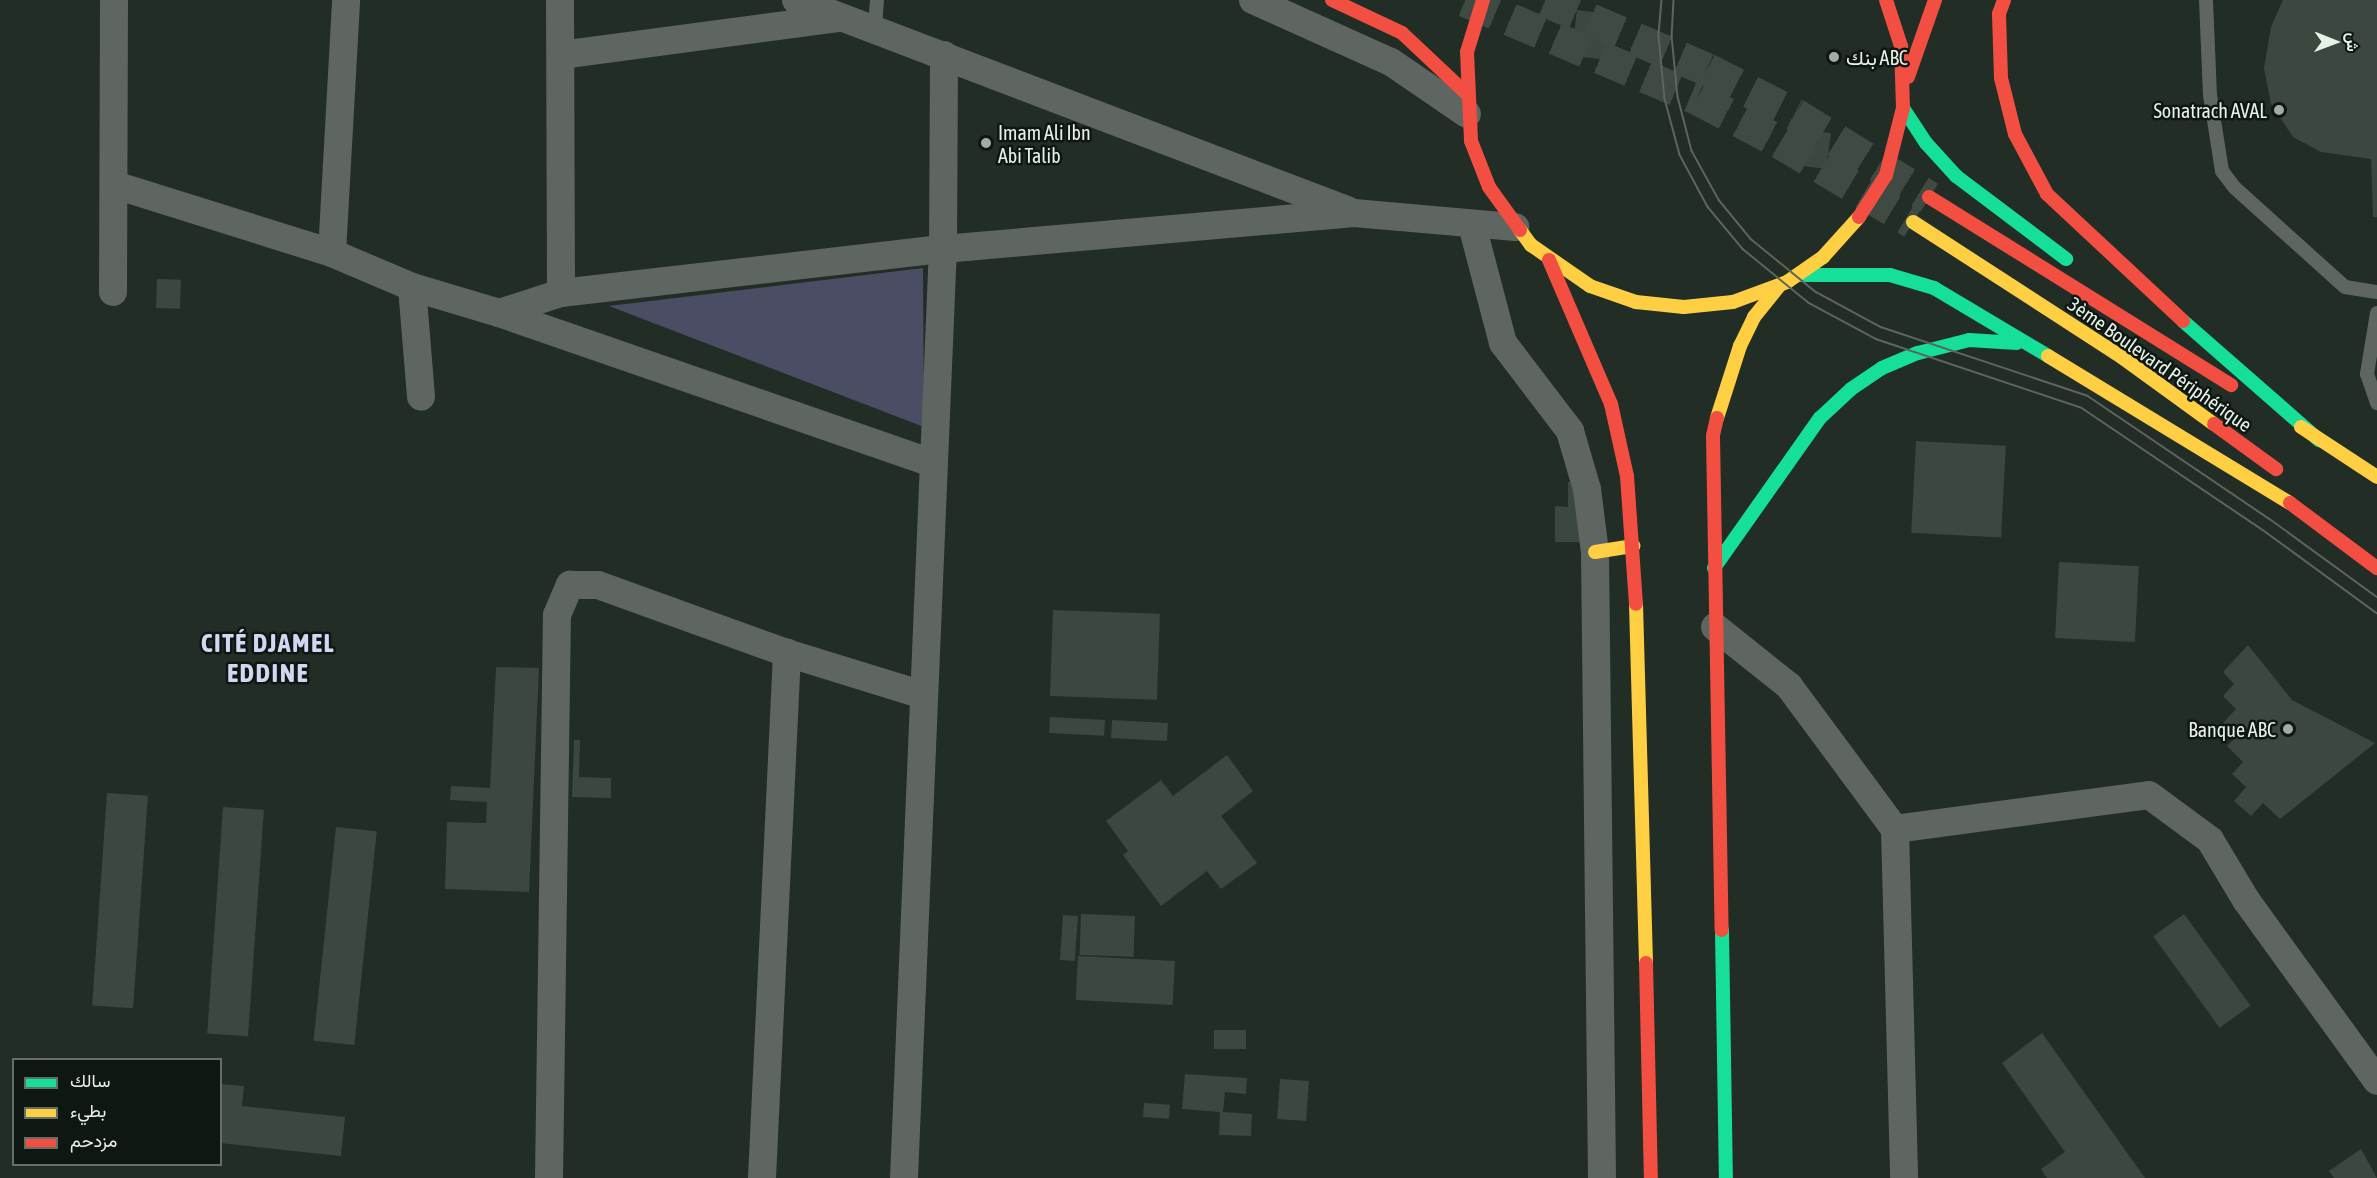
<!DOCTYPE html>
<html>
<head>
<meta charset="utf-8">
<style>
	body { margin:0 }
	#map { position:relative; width:2377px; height:1178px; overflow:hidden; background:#222d25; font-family:"Asap Condensed",Vazirmatn,sans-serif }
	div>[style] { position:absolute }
	.green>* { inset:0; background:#4a4d64 }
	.building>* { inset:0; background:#3c473f; transform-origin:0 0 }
	.highway-tunnel>* { height:33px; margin-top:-16.5px; transform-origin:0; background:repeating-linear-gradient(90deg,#3f4b42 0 33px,transparent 0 49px) }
	.lane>* { height:14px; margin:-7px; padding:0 7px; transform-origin:7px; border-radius:7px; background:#5f6561 }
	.street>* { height:28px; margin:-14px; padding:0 14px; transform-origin:14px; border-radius:14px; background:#5f6561 }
	.fast>* { height:14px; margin:-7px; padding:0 7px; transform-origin:7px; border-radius:7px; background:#16e098 }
	.slow>* { height:14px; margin:-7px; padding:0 7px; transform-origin:7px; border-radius:7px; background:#ffcf43 }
	.jam>* { height:14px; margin:-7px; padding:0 7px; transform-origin:7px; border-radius:7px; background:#f24e42 }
	.tram>* { height:1.5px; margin:-0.75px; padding:0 0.75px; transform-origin:0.75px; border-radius:0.75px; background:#5e645f }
	.dots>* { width:16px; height:16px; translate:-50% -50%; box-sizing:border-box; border:3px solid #0e1711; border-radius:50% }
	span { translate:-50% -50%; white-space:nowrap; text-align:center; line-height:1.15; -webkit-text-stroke:5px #0e1711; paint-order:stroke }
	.poi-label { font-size:20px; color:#e5f2e8 }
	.left { translate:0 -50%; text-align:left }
	.right { translate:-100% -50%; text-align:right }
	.street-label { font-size:20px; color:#e5f2e8 }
	.district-label { font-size:26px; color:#d4d7f4; font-weight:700; letter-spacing:1.5px }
	.legend { position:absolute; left:12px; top:1058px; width:210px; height:108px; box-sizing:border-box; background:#0e1711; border:2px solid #646f67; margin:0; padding:8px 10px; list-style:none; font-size:18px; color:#e5f2e8 }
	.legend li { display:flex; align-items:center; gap:12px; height:30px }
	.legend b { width:30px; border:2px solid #646f67 }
	.north { position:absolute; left:2305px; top:12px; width:60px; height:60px; -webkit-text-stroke:4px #0e1711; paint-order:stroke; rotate:91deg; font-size:16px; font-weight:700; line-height:24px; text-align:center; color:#e5f2e8 }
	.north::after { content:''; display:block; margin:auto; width:21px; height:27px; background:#e5f2e8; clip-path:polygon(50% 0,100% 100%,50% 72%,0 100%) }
</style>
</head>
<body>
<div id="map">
	<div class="green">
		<div style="clip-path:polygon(923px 268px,924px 427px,609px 306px)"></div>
	</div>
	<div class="building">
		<div style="clip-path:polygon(2283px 0,2377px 0,2377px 217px,2373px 217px,2371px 159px,2321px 152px,2293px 137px,2271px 104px,2264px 68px,2271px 27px)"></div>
		<div style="left:1577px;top:10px;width:42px;height:46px;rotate:7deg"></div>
		<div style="clip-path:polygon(1807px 130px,1831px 133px,1826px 169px,1788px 164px,1792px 132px,1807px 134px)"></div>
		<div style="left:157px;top:279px;width:24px;height:29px;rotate:2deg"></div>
		<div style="left:1916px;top:441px;width:90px;height:92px;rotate:3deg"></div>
		<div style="clip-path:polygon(1568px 482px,1588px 482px,1587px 542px,1555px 542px,1555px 506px,1568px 507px)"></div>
		<div style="left:2059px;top:562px;width:80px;height:76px;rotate:3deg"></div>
		<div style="left:1053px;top:610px;width:107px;height:86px;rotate:2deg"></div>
		<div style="clip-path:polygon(2248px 645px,2292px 700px,2375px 743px,2280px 819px,2263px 803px,2251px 816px,2234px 801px,2246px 787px,2232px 774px,2243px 762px,2227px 746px,2237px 736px,2223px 723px,2236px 709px,2223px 696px,2234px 684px,2223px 672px)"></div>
		<div style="clip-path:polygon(496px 667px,539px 668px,529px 892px,445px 889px,447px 822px,486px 823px,487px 802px,450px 800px,451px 786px,490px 788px)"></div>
		<div style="left:1050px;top:717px;width:55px;height:16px;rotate:3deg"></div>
		<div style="left:1112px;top:720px;width:56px;height:18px;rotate:3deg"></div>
		<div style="clip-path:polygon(574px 740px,580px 740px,579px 777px,611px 778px,611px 798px,572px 797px)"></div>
		<div style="clip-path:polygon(1227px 755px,1253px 791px,1221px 816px,1257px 863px,1221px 889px,1207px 871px,1161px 906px,1123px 855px,1128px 851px,1106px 821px,1161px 780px,1173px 796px)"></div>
		<div style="left:107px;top:793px;width:41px;height:213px;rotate:4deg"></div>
		<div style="left:223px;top:807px;width:41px;height:227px;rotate:4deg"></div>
		<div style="left:336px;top:827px;width:41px;height:215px;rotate:6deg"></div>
		<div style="left:1081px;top:914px;width:54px;height:41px;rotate:2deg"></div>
		<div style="left:2184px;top:914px;width:113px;height:38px;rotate:54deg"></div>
		<div style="left:1063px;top:915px;width:15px;height:45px;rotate:4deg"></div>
		<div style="left:1078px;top:956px;width:97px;height:44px;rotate:3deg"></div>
		<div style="left:1214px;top:1030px;width:32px;height:19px"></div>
		<div style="clip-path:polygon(2042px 1033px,2145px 1178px,2047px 1178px,2041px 1169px,2065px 1152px,2002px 1063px)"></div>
		<div style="clip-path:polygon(1185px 1074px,1247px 1078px,1246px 1094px,1225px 1092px,1223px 1112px,1252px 1114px,1251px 1136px,1219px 1135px,1220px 1112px,1182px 1109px)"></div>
		<div style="left:1280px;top:1079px;width:29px;height:40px;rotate:4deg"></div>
		<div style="clip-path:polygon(220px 1084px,244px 1086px,242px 1106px,345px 1117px,341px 1156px,220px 1143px)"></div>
		<div style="left:1144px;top:1103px;width:26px;height:14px;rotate:4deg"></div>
		<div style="clip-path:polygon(2361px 1149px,2377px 1178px,2334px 1178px,2329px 1171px)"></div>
	</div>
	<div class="highway-tunnel">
		<div style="left:1465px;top:0;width:252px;rotate:22.9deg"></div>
		<div style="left:1697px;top:98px;width:94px;rotate:27.9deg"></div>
		<div style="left:1780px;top:142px;width:155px;rotate:31deg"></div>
		<div style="left:1545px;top:0;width:176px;rotate:23.1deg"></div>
		<div style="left:1707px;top:69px;width:99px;rotate:27.1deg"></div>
		<div style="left:1795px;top:114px;width:158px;rotate:31.8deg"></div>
	</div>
	<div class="lane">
		<div style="left:2206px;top:0;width:95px;rotate:87.6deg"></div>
		<div style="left:2210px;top:95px;width:77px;rotate:81deg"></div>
		<div style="left:2222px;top:171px;width:21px;rotate:53deg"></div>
		<div style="left:2235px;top:188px;width:148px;rotate:42deg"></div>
		<div style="left:2345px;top:287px;width:32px;rotate:9deg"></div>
		<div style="left:875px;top:28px;width:28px;rotate:-86deg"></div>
		<div style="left:2377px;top:313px;width:62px;rotate:99.3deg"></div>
		<div style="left:2367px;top:374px;width:31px;rotate:71deg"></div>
	</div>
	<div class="street">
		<div style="left:560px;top:0;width:293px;rotate:89.8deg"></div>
		<div style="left:796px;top:0;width:590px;rotate:20.86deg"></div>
		<div style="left:1253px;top:0;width:151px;rotate:24.2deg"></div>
		<div style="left:1391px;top:62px;width:92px;rotate:34.4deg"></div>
		<div style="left:561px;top:55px;width:281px;rotate:-7.6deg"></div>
		<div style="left:115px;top:185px;width:227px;rotate:17.4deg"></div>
		<div style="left:332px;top:253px;width:87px;rotate:23deg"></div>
		<div style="left:412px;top:287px;width:91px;rotate:16.6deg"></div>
		<div style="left:499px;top:313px;width:459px;rotate:19.1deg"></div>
		<div style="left:1472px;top:225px;width:122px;rotate:75.3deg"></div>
		<div style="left:1503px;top:343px;width:111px;rotate:52.7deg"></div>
		<div style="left:1570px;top:431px;width:60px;rotate:73.7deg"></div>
		<div style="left:1587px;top:489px;width:64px;rotate:82.8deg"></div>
		<div style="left:1595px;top:552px;width:626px;rotate:89.36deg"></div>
		<div style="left:332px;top:253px;width:253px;rotate:-86.8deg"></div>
		<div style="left:412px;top:287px;width:110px;rotate:85.3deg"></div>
		<div style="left:113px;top:292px;width:292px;rotate:-89.8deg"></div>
		<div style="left:499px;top:313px;width:65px;rotate:-17.9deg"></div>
		<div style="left:561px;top:293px;width:385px;rotate:-6.6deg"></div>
		<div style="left:943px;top:249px;width:413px;rotate:-5deg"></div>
		<div style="left:1354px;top:213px;width:162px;rotate:5deg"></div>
		<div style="left:1715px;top:627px;width:95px;rotate:38.6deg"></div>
		<div style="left:1789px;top:686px;width:178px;rotate:53.5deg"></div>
		<div style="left:1895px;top:829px;width:349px;rotate:88.5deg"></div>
		<div style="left:1895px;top:829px;width:256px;rotate:-7.6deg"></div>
		<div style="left:2149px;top:795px;width:76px;rotate:36.4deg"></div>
		<div style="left:2210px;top:840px;width:70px;rotate:59deg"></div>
		<div style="left:2246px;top:900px;width:223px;rotate:54.1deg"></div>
		<div style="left:549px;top:1178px;width:563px;rotate:-89.19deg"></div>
		<div style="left:557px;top:615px;width:33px;rotate:-67deg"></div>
		<div style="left:570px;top:585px;width:28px"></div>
		<div style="left:598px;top:585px;width:201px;rotate:19.8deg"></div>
		<div style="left:787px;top:653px;width:142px;rotate:17.2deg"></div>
		<div style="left:762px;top:1178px;width:526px;rotate:-87.27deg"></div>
		<div style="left:904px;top:1178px;width:930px;rotate:-87.6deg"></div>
		<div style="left:943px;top:249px;width:194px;rotate:-89.7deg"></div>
	</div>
	<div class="fast">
		<div style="left:1903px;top:108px;width:42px;rotate:56.7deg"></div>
		<div style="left:1926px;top:143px;width:45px;rotate:47.7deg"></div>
		<div style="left:1956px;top:176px;width:138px;rotate:37deg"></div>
		<div style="left:1799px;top:275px;width:91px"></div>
		<div style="left:1890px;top:275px;width:46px;rotate:16.5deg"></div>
		<div style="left:1934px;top:288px;width:133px;rotate:30.8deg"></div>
		<div style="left:2183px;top:321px;width:181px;rotate:41.2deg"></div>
		<div style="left:1714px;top:568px;width:184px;rotate:-54.8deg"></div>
		<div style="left:1820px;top:418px;width:42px;rotate:-43.1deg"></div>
		<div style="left:1851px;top:389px;width:37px;rotate:-34deg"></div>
		<div style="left:1882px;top:368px;width:39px;rotate:-23deg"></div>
		<div style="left:1918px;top:353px;width:53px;rotate:-14.3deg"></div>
		<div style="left:1969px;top:340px;width:48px;rotate:3.6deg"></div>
		<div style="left:1722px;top:930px;width:248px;rotate:89.1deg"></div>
	</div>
	<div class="slow">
		<div style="left:1913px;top:222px;width:250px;rotate:32.9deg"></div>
		<div style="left:2123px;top:358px;width:112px;rotate:36deg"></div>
		<div style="left:1520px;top:230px;width:19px;rotate:54deg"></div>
		<div style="left:1531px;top:245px;width:72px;rotate:34.8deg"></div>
		<div style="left:1590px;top:286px;width:49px;rotate:19.2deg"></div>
		<div style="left:1636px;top:302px;width:48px;rotate:5.9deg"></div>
		<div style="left:1684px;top:307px;width:49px;rotate:-5.8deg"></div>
		<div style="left:1733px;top:302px;width:58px;rotate:-20.3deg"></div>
		<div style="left:1787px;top:282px;width:44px;rotate:-34.8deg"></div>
		<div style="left:1823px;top:257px;width:54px;rotate:-48deg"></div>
		<div style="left:2048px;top:356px;width:283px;rotate:31.3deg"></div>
		<div style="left:1717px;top:418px;width:76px;rotate:-72.3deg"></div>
		<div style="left:1740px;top:346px;width:32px;rotate:-64deg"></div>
		<div style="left:1754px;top:317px;width:40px;rotate:-51deg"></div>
		<div style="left:2301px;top:427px;width:91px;rotate:33.3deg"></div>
		<div style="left:1595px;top:552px;width:39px;rotate:-9deg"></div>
		<div style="left:1636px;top:604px;width:359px;rotate:88.4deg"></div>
	</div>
	<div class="jam">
		<div style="left:1332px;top:0;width:77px;rotate:25.2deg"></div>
		<div style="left:1402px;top:33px;width:88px;rotate:43.2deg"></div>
		<div style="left:1483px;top:0;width:54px;rotate:107.1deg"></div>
		<div style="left:1467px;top:52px;width:89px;rotate:87.4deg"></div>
		<div style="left:1471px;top:141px;width:49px;rotate:68.6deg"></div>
		<div style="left:1489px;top:187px;width:53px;rotate:54.2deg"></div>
		<div style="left:2004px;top:0;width:15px;rotate:110deg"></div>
		<div style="left:1999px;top:14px;width:64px;rotate:88.2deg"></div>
		<div style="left:2001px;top:78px;width:58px;rotate:76deg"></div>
		<div style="left:2015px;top:134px;width:68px;rotate:61.9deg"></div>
		<div style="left:2047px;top:194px;width:186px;rotate:43deg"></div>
		<div style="left:1908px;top:77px;width:82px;rotate:-70.7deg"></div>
		<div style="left:1929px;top:197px;width:356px;rotate:31.9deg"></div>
		<div style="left:1859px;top:217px;width:50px;rotate:-57.3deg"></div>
		<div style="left:1886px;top:175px;width:69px;rotate:-75.8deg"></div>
		<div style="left:1903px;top:108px;width:62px;rotate:-91.8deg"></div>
		<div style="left:1901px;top:46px;width:48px;rotate:-108.1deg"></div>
		<div style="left:1549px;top:260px;width:157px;rotate:66.7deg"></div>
		<div style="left:1611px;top:404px;width:74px;rotate:77.5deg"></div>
		<div style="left:1627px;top:476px;width:128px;rotate:86deg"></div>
		<div style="left:1717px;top:418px;width:18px;rotate:103deg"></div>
		<div style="left:1713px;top:436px;width:494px;rotate:89deg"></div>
		<div style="left:2214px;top:424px;width:77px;rotate:36deg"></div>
		<div style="left:2290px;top:503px;width:109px;rotate:36.8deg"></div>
		<div style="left:1646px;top:963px;width:215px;rotate:88.7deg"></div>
	</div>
	<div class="tram">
		<div style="left:1662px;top:0;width:36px;rotate:95deg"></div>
		<div style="left:1659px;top:36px;width:63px;rotate:84.6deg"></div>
		<div style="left:1665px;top:99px;width:58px;rotate:75deg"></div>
		<div style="left:1680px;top:155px;width:59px;rotate:61.7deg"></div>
		<div style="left:1708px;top:207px;width:55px;rotate:50.2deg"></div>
		<div style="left:1743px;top:249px;width:85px;rotate:39.3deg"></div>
		<div style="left:1809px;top:303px;width:76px;rotate:28.2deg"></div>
		<div style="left:1876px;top:339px;width:217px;rotate:18.5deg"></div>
		<div style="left:2082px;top:408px;width:218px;rotate:34deg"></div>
		<div style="left:2263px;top:530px;width:141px;rotate:36.1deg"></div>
		<div style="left:1674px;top:0;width:36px;rotate:93deg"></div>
		<div style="left:1672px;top:36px;width:61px;rotate:84.4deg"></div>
		<div style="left:1678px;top:97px;width:56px;rotate:75.5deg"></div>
		<div style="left:1692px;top:151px;width:56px;rotate:61.1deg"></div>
		<div style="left:1719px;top:200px;width:50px;rotate:50.6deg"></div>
		<div style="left:1751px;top:239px;width:84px;rotate:39.2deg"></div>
		<div style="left:1816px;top:292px;width:74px;rotate:28.3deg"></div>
		<div style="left:1881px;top:327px;width:218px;rotate:18.4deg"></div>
		<div style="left:2088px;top:396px;width:220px;rotate:34.1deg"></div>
		<div style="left:2270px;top:519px;width:132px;rotate:36.1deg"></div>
	</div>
	<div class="dots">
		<div style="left:1834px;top:57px;background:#a1ada4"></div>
		<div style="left:2279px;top:110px;background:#a1ada4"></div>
		<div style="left:986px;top:143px;background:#a1ada4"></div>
		<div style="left:2288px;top:729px;background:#a1ada4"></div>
	</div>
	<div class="poi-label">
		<span class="left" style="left:1846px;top:57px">بنك ABC</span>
		<span class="right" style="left:2267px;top:110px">Sonatrach AVAL</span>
		<span class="left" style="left:998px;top:144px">Imam Ali Ibn<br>Abi Talib</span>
		<span class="right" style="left:2276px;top:729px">Banque ABC</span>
	</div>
	<div class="street-label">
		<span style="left:2160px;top:364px;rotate:35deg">3ème Boulevard Périphérique</span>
	</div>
	<div class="district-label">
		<span style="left:268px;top:659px">CITÉ DJAMEL<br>EDDINE</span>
	</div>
	<ul class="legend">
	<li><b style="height:8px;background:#16e098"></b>سالك</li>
	<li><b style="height:8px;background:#ffcf43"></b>بطيء</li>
	<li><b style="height:8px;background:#f24e42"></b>مزدحم</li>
	</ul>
	<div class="north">ش</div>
</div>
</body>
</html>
